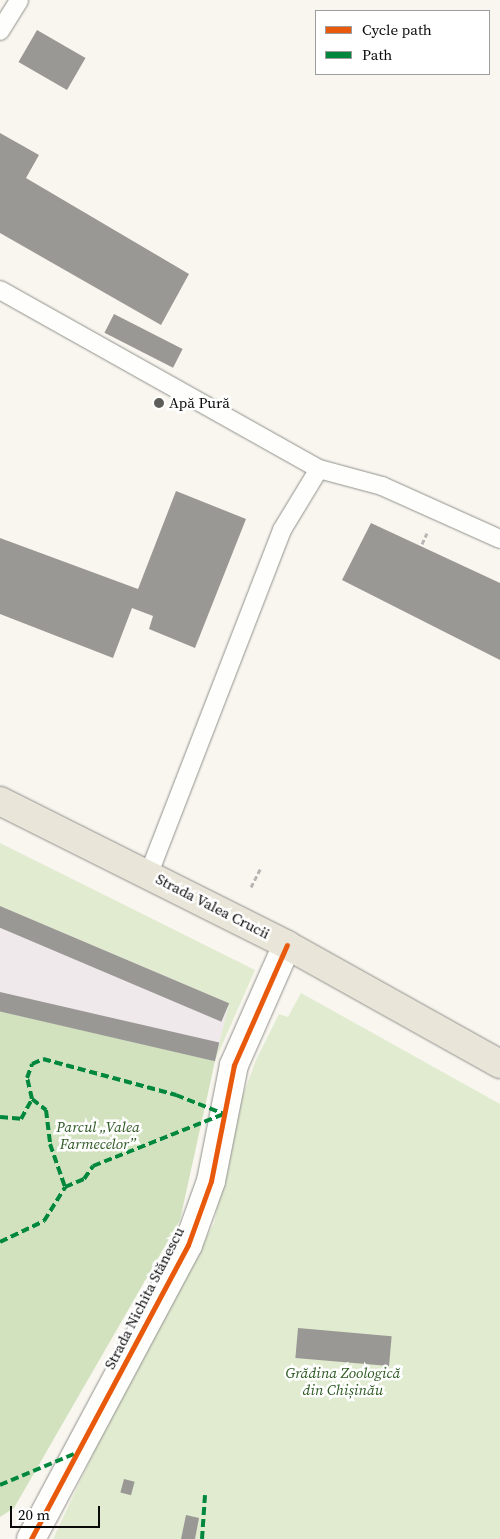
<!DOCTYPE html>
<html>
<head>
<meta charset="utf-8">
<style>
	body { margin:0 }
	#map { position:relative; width:500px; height:1539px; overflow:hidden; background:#f8f6ee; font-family:"Source Serif 4",serif }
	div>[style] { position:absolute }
	.industrial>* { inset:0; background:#efe9eb }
	.green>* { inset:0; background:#e1ebd0 }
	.forest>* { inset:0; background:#d2e2bf }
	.building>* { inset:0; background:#9a9894; transform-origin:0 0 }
	.round { border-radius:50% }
	.path>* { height:3px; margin-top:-1.5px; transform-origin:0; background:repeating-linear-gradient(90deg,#b7b6b5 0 5px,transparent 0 7.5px) }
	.roads { filter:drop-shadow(0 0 1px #91908d) drop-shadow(0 0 1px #91908d) }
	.service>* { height:18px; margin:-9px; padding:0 9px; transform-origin:9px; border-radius:9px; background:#fefefc }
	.minor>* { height:28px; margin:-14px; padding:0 14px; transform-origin:14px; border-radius:14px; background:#fefefc }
	.primary>* { height:28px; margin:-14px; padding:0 14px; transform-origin:14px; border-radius:14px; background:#e9e5d8 }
	.quiet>* { height:4px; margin-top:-2px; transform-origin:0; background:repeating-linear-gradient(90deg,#00873e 0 8px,transparent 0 12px) }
	.cycleway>* { height:5px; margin:-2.5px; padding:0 2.5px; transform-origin:2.5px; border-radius:2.5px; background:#e8590c }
	.dots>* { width:14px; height:14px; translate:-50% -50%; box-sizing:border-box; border:2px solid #fff; border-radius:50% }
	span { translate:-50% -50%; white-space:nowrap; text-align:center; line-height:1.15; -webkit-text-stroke:5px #fff; paint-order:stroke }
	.poi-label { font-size:15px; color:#0a0a0a }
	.left { translate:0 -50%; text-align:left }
	.street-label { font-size:15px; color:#0a0a0a }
	.park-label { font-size:15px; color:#2e5922; font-style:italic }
	.legend { position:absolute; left:315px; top:10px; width:175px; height:65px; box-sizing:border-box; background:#fff; border:1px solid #9d9d9d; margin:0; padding:6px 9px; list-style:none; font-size:15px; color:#0a0a0a }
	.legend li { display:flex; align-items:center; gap:10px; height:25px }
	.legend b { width:25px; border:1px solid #9d9d9d }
	.scale { position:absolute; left:10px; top:1506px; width:90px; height:22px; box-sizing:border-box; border:2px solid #0a0a0a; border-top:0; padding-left:6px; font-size:15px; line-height:18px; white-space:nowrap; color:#0a0a0a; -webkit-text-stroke:4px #fff; paint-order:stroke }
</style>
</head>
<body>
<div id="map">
	<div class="industrial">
		<div style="clip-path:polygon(0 906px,229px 1003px,215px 1061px,0 1011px)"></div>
	</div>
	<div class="green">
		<div style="clip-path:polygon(0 843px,255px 970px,215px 1061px,229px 1003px,0 906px)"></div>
		<div style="clip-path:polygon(301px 993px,500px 1104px,500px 1539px,53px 1539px,99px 1441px,214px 1223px,240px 1103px,256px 1060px,279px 1014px,288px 1017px)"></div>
	</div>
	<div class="forest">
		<div style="clip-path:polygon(0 1011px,215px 1061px,180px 1220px,14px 1508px,0 1517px)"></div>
	</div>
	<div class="building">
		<div style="left:37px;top:30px;width:56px;height:37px;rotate:30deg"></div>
		<div style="clip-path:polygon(0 133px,39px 155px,26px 178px,189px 274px,161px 325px,0 233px)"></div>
		<div style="left:114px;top:314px;width:77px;height:21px;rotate:27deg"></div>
		<div class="round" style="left:153px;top:397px;width:12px;height:12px"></div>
		<div style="clip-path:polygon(176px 491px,246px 519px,195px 648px,149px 629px,153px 616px,132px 608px,113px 658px,0 614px,0 538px,138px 589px)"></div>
		<div style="clip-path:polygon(371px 523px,500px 583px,500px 660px,342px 580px)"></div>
		<div style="left:0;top:906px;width:249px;height:20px;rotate:23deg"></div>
		<div style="left:0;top:992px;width:225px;height:19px;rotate:13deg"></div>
		<div style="left:298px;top:1328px;width:94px;height:30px;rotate:5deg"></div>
		<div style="left:124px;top:1479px;width:11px;height:14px;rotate:15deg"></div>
		<div style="clip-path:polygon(186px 1515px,199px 1518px,195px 1539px,181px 1539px)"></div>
	</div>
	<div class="path">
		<div style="left:422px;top:544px;width:12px;rotate:-66deg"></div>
		<div style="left:251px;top:887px;width:22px;rotate:-63deg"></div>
	</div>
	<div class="roads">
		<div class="service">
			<div style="left:0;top:31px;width:36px;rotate:-58deg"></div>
			<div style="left:0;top:290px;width:366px;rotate:29.3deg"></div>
			<div style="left:319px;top:469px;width:65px;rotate:15.1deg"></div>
			<div style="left:382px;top:486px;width:129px;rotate:24.2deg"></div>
			<div style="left:149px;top:873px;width:368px;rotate:-68.8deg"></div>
			<div style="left:282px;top:530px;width:71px;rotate:-58.8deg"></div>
		</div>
		<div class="minor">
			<div style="left:31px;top:1539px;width:333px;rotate:-61.9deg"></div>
			<div style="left:188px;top:1245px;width:68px;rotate:-70.2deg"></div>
			<div style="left:211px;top:1181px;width:118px;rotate:-78.8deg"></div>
			<div style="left:234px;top:1065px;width:131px;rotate:-66.2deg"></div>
		</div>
		<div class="primary">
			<div style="left:0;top:801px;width:321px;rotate:26.6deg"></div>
			<div style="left:287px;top:945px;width:244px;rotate:29.2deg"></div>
		</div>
	</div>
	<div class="quiet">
		<div style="left:32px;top:1099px;width:18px;rotate:38deg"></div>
		<div style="left:46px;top:1110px;width:34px;rotate:83deg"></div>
		<div style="left:50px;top:1144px;width:46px;rotate:70.8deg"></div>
		<div style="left:0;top:1117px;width:21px;rotate:5deg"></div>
		<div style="left:21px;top:1119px;width:23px;rotate:-61deg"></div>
		<div style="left:32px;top:1099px;width:22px;rotate:-103deg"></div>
		<div style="left:27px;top:1078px;width:15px;rotate:-70deg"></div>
		<div style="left:32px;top:1064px;width:12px;rotate:-24deg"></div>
		<div style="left:43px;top:1059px;width:138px;rotate:15.1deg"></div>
		<div style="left:176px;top:1095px;width:52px;rotate:21.6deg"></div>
		<div style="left:0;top:1242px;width:49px;rotate:-25.5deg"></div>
		<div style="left:44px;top:1221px;width:40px;rotate:-58deg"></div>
		<div style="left:65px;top:1187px;width:21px;rotate:-23deg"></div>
		<div style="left:84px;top:1179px;width:16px;rotate:-55deg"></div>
		<div style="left:93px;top:1166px;width:141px;rotate:-21.7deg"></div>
		<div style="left:0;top:1485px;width:82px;rotate:-22.8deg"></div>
		<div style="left:202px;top:1539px;width:44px;rotate:-86.1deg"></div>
	</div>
	<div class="cycleway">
		<div style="left:31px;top:1539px;width:333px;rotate:-61.9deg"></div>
		<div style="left:188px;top:1245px;width:68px;rotate:-70.2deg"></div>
		<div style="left:211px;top:1181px;width:118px;rotate:-78.8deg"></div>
		<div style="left:234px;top:1065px;width:131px;rotate:-66.2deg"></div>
	</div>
	<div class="dots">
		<div style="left:159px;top:403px;background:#5d5d5a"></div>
	</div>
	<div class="poi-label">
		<span class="left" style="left:169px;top:403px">Apă Pură</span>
	</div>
	<div class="street-label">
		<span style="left:213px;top:906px;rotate:27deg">Strada Valea Crucii</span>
		<span style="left:144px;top:1298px;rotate:-63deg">Strada Nichita Stănescu</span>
	</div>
	<div class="park-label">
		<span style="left:98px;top:1135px">Parcul „Valea<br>Farmecelor”</span>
		<span style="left:343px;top:1381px">Grădina Zoologică<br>din Chișinău</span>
	</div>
	<ul class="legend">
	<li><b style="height:6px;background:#e8590c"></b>Cycle path</li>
	<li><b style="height:6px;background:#00873e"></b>Path</li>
	</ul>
	<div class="scale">20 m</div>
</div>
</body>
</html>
